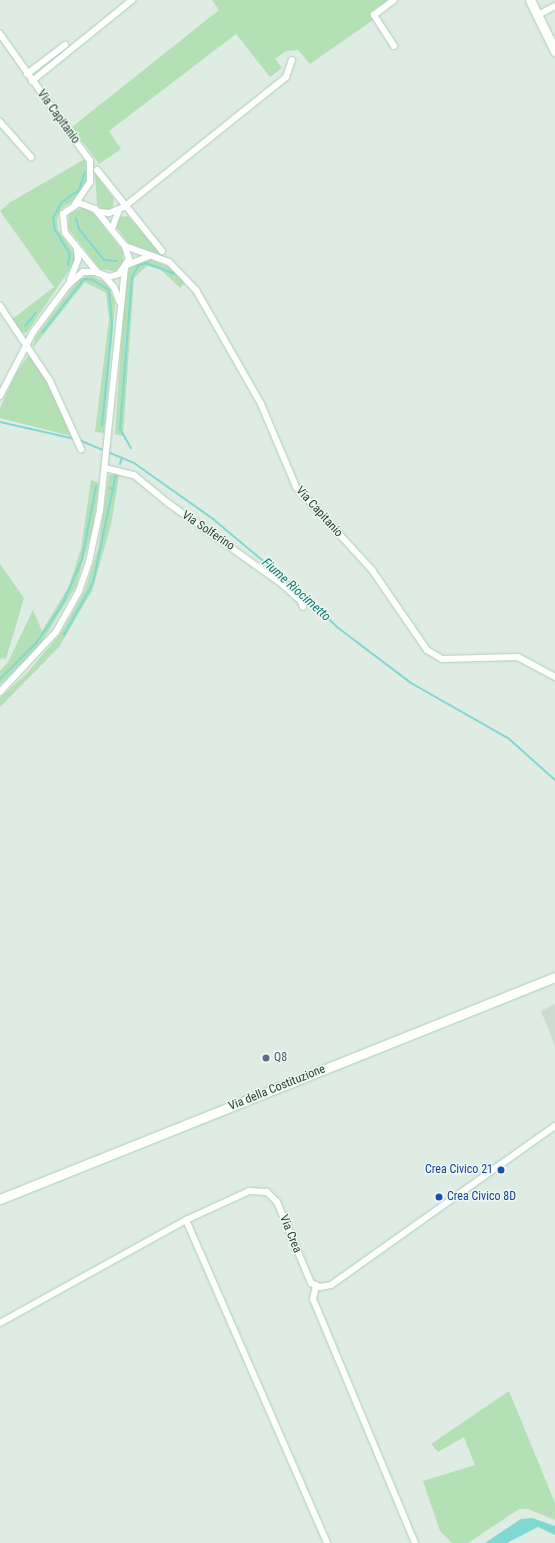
<!DOCTYPE html>
<html>
<head>
<meta charset="utf-8">
<style>
	body { margin:0 }
	#map { position:relative; width:555px; height:1543px; overflow:hidden; background:#deece3; font-family:"Roboto Condensed",sans-serif }
	div>[style] { position:absolute }
	.built>* { inset:0; background:#ccdcd1 }
	.green>* { inset:0; background:#b4e0b6 }
	.water>* { inset:0; background:#7fd8d2 }
	.stream>* { height:2px; margin:-1px; padding:0 1px; transform-origin:1px; border-radius:1px; background:#7fd8d2 }
	.roads { filter:drop-shadow(0 0 1px #b0cdbc) drop-shadow(0 0 1px #b0cdbc) }
	.street>* { height:6px; margin:-3px; padding:0 3px; transform-origin:3px; border-radius:3px; background:#fff }
	.secondary>* { height:9px; margin:-4.5px; padding:0 4.5px; transform-origin:4.5px; border-radius:4.5px; background:#fff }
	.dots>* { width:11px; height:11px; translate:-50% -50%; box-sizing:border-box; border:2px solid #eff8f1; border-radius:50% }
	span { translate:-50% -50%; white-space:nowrap; text-align:center; line-height:1.15; -webkit-text-stroke:3px #eff8f1; paint-order:stroke }
	.street-label { font-size:12px; color:#1e3e2e }
	.service-label { font-size:12px; color:#4e5e75 }
	.left { translate:0 -50%; text-align:left }
	.transit-label { font-size:12px; color:#164399 }
	.right { translate:-100% -50%; text-align:right }
	.water-label { font-size:13px; color:#117a75; font-style:italic }
</style>
</head>
<body>
<div id="map">
	<div class="built">
		<div style="clip-path:polygon(555px 1004px,555px 1046px,541px 1011px)"></div>
	</div>
	<div class="green">
		<div style="clip-path:polygon(212px 0,388px 0,369px 13px,373px 20px,310px 64px,298px 50px,286px 51px,275px 59px,282px 68px,270px 77px,236px 34px,109px 131px,121px 149px,99px 164px,72px 127px,219px 10px)"></div>
		<div style="clip-path:polygon(85px 159px,87px 183px,78px 197px,61px 209px,57px 219px,58px 230px,75px 254px,74px 263px,27px 332px,22px 333px,11px 320px,54px 287px,0 211px,9px 203px)"></div>
		<div style="clip-path:polygon(95px 173px,114px 199px,112px 210px,103px 211px,97px 204px)"></div>
		<div style="clip-path:polygon(83px 207px,93px 213px,123px 251px,123px 262px,115px 271px,100px 269px,68px 228px,69px 214px)"></div>
		<div style="clip-path:polygon(128px 216px,137px 226px,162px 255px,129px 244px,115px 225px,119px 217px)"></div>
		<div style="clip-path:polygon(149px 259px,167px 266px,186px 282px,180px 288px,160px 269px,147px 266px,134px 278px,123px 436px,115px 434px,126px 275px,133px 264px)"></div>
		<div style="clip-path:polygon(90px 275px,107px 283px,115px 302px,104px 433px,95px 432px,109px 319px,106px 293px,85px 282px,32px 349px,36px 336px,78px 280px)"></div>
		<div style="clip-path:polygon(30px 354px,45px 375px,71px 436px,0 418px,0 408px,16px 373px)"></div>
		<div style="clip-path:polygon(115px 474px,119px 476px,111px 525px,92px 591px,59px 647px,0 707px,0 698px,27px 673px,61px 633px,85px 590px,98px 549px,109px 475px)"></div>
		<div style="clip-path:polygon(91px 480px,99px 483px,93px 527px,76px 586px,40px 645px,0 685px,0 671px,8px 662px,33px 610px,42px 631px,69px 586px,81px 549px)"></div>
		<div style="clip-path:polygon(0 564px,24px 598px,6px 659px,1px 658px,0 661px)"></div>
		<div style="clip-path:polygon(509px 1391px,555px 1503px,555px 1520px,528px 1509px,519px 1509px,468px 1543px,452px 1543px,440px 1531px,423px 1481px,475px 1465px,464px 1437px,438px 1452px,431px 1444px)"></div>
	</div>
	<div class="water">
		<div style="clip-path:polygon(532px 1518px,555px 1526px,555px 1535px,538px 1527px,507px 1543px,485px 1543px,521px 1519px)"></div>
	</div>
	<div class="stream">
		<div style="left:76px;top:218px;width:11px;rotate:75deg"></div>
		<div style="left:79px;top:229px;width:40px;rotate:51deg"></div>
		<div style="left:104px;top:260px;width:13px;rotate:4deg"></div>
		<div style="left:68px;top:265px;width:11px;rotate:-80deg"></div>
		<div style="left:70px;top:254px;width:28px;rotate:-122deg"></div>
		<div style="left:55px;top:230px;width:12px;rotate:-99deg"></div>
		<div style="left:53px;top:218px;width:18px;rotate:-61deg"></div>
		<div style="left:62px;top:202px;width:21px;rotate:-35deg"></div>
		<div style="left:79px;top:190px;width:19px;rotate:-72deg"></div>
		<div style="left:25px;top:326px;width:17px;rotate:-50deg"></div>
		<div style="left:42px;top:333px;width:68px;rotate:-52.1deg"></div>
		<div style="left:84px;top:279px;width:9px;rotate:6deg"></div>
		<div style="left:93px;top:280px;width:19px;rotate:32deg"></div>
		<div style="left:109px;top:290px;width:36px;rotate:85deg"></div>
		<div style="left:112px;top:326px;width:100px;rotate:95.8deg"></div>
		<div style="left:0;top:422px;width:77px;rotate:12.8deg"></div>
		<div style="left:79px;top:440px;width:60px;rotate:22.7deg"></div>
		<div style="left:134px;top:463px;width:97px;rotate:35.3deg"></div>
		<div style="left:213px;top:519px;width:120px;rotate:39.9deg"></div>
		<div style="left:305px;top:596px;width:45px;rotate:44.1deg"></div>
		<div style="left:337px;top:627px;width:93px;rotate:37.1deg"></div>
		<div style="left:411px;top:683px;width:112px;rotate:29.6deg"></div>
		<div style="left:508px;top:738px;width:63px;rotate:41.8deg"></div>
		<div style="left:131px;top:448px;width:22px;rotate:-120deg"></div>
		<div style="left:120px;top:429px;width:152px;rotate:-85.5deg"></div>
		<div style="left:132px;top:277px;width:13px;rotate:-61deg"></div>
		<div style="left:138px;top:266px;width:9px;rotate:-21deg"></div>
		<div style="left:146px;top:263px;width:30px;rotate:21deg"></div>
		<div style="left:120px;top:464px;width:6px;rotate:-72deg"></div>
		<div style="left:110px;top:488px;width:4px;rotate:14deg"></div>
		<div style="left:64px;top:635px;width:60px;rotate:-60.9deg"></div>
		<div style="left:93px;top:583px;width:111px;rotate:-78.1deg"></div>
		<div style="left:0;top:679px;width:52px;rotate:-45deg"></div>
		<div style="left:37px;top:642px;width:47px;rotate:-56.3deg"></div>
		<div style="left:63px;top:603px;width:48px;rotate:-66.6deg"></div>
		<div style="left:82px;top:559px;width:74px;rotate:-79.1deg"></div>
	</div>
	<div class="roads">
		<div class="street">
			<div style="left:538px;top:15px;width:19px;rotate:-28deg"></div>
			<div style="left:0;top:34px;width:156px;rotate:54.7deg"></div>
			<div style="left:90px;top:161px;width:21px;rotate:90deg"></div>
			<div style="left:90px;top:182px;width:27px;rotate:124deg"></div>
			<div style="left:394px;top:46px;width:37px;rotate:-123deg"></div>
			<div style="left:374px;top:15px;width:25px;rotate:-37deg"></div>
			<div style="left:27px;top:74px;width:48px;rotate:-37.3deg"></div>
			<div style="left:32px;top:81px;width:129px;rotate:-39deg"></div>
			<div style="left:0;top:122px;width:47px;rotate:48.5deg"></div>
			<div style="left:97px;top:170px;width:104px;rotate:51.3deg"></div>
			<div style="left:79px;top:203px;width:17px;rotate:21deg"></div>
			<div style="left:95px;top:209px;width:48px;rotate:51deg"></div>
			<div style="left:125px;top:246px;width:14px;rotate:73deg"></div>
			<div style="left:129px;top:259px;width:18px;rotate:124deg"></div>
			<div style="left:119px;top:274px;width:10px;rotate:163deg"></div>
			<div style="left:109px;top:277px;width:12px;rotate:-160deg"></div>
			<div style="left:98px;top:273px;width:52px;rotate:-129.5deg"></div>
			<div style="left:65px;top:233px;width:19px;rotate:-96deg"></div>
			<div style="left:63px;top:214px;width:19px;rotate:-35deg"></div>
			<div style="left:99px;top:212px;width:10px;rotate:6deg"></div>
			<div style="left:109px;top:213px;width:16px;rotate:-22deg"></div>
			<div style="left:124px;top:207px;width:208px;rotate:-38.7deg"></div>
			<div style="left:286px;top:77px;width:18px;rotate:-71deg"></div>
			<div style="left:112px;top:229px;width:20px;rotate:-70deg"></div>
			<div style="left:125px;top:246px;width:47px;rotate:20deg"></div>
			<div style="left:169px;top:262px;width:39px;rotate:46deg"></div>
			<div style="left:196px;top:290px;width:131px;rotate:60.3deg"></div>
			<div style="left:261px;top:404px;width:90px;rotate:67.1deg"></div>
			<div style="left:296px;top:487px;width:113px;rotate:47.5deg"></div>
			<div style="left:372px;top:570px;width:97px;rotate:55.5deg"></div>
			<div style="left:427px;top:650px;width:17px;rotate:31deg"></div>
			<div style="left:442px;top:659px;width:76px;rotate:-1.5deg"></div>
			<div style="left:518px;top:657px;width:42px;rotate:28.4deg"></div>
			<div style="left:127px;top:265px;width:24px;rotate:-22deg"></div>
			<div style="left:104px;top:276px;width:15px;rotate:48deg"></div>
			<div style="left:114px;top:287px;width:15px;rotate:70deg"></div>
			<div style="left:70px;top:280px;width:22px;rotate:-69deg"></div>
			<div style="left:78px;top:259px;width:10px;rotate:-96deg"></div>
			<div style="left:0;top:306px;width:90px;rotate:56.3deg"></div>
			<div style="left:50px;top:381px;width:75px;rotate:65.5deg"></div>
			<div style="left:0;top:396px;width:72px;rotate:-62.7deg"></div>
			<div style="left:33px;top:332px;width:59px;rotate:-53.3deg"></div>
			<div style="left:68px;top:285px;width:20px;rotate:-41deg"></div>
			<div style="left:83px;top:272px;width:13px"></div>
			<div style="left:105px;top:468px;width:30px;rotate:14deg"></div>
			<div style="left:134px;top:475px;width:44px;rotate:39.5deg"></div>
			<div style="left:168px;top:503px;width:140px;rotate:35.4deg"></div>
			<div style="left:282px;top:584px;width:25px;rotate:42deg"></div>
			<div style="left:301px;top:601px;width:6px;rotate:72deg"></div>
			<div style="left:0;top:692px;width:82px;rotate:-47deg"></div>
			<div style="left:56px;top:632px;width:47px;rotate:-60.7deg"></div>
			<div style="left:79px;top:591px;width:31px;rotate:-71deg"></div>
			<div style="left:89px;top:562px;width:53px;rotate:-78.1deg"></div>
			<div style="left:100px;top:510px;width:243px;rotate:-84.1deg"></div>
			<div style="left:186px;top:1220px;width:352px;rotate:66.4deg"></div>
			<div style="left:316px;top:1285px;width:14px;rotate:102deg"></div>
			<div style="left:313px;top:1299px;width:264px;rotate:67.3deg"></div>
			<div style="left:0;top:1323px;width:213px;rotate:-29deg"></div>
			<div style="left:186px;top:1220px;width:69px;rotate:-24.7deg"></div>
			<div style="left:249px;top:1191px;width:18px;rotate:3deg"></div>
			<div style="left:267px;top:1192px;width:14px;rotate:45deg"></div>
			<div style="left:277px;top:1202px;width:88px;rotate:67.2deg"></div>
			<div style="left:311px;top:1283px;width:10px;rotate:24deg"></div>
			<div style="left:320px;top:1287px;width:11px;rotate:-10deg"></div>
			<div style="left:331px;top:1285px;width:275px;rotate:-35.4deg"></div>
		</div>
		<div class="secondary">
			<div style="left:530px;top:0;width:57px;rotate:63.9deg"></div>
			<div style="left:0;top:1199px;width:598px;rotate:-21.8deg"></div>
		</div>
	</div>
	<div class="dots">
		<div style="left:266px;top:1058px;background:#5c6f8a"></div>
		<div style="left:501px;top:1170px;background:#1a4fb4"></div>
		<div style="left:439px;top:1197px;background:#1a4fb4"></div>
	</div>
	<div class="street-label">
		<span style="left:58px;top:117px;rotate:54deg">Via Capitanio</span>
		<span style="left:319px;top:512px;rotate:48deg">Via Capitanio</span>
		<span style="left:208px;top:531px;rotate:34deg">Via Solferino</span>
		<span style="left:277px;top:1088px;rotate:-22deg">Via della Costituzione</span>
		<span style="left:290px;top:1234px;rotate:68deg">Via Crea</span>
	</div>
	<div class="service-label">
		<span class="left" style="left:274px;top:1058px">Q8</span>
	</div>
	<div class="transit-label">
		<span class="right" style="left:493px;top:1170px">Crea Civico 21</span>
		<span class="left" style="left:447px;top:1197px">Crea Civico 8D</span>
	</div>
	<div class="water-label">
		<span style="left:296px;top:590px;rotate:42deg">Fiume Riocimetto</span>
	</div>
</div>
</body>
</html>
